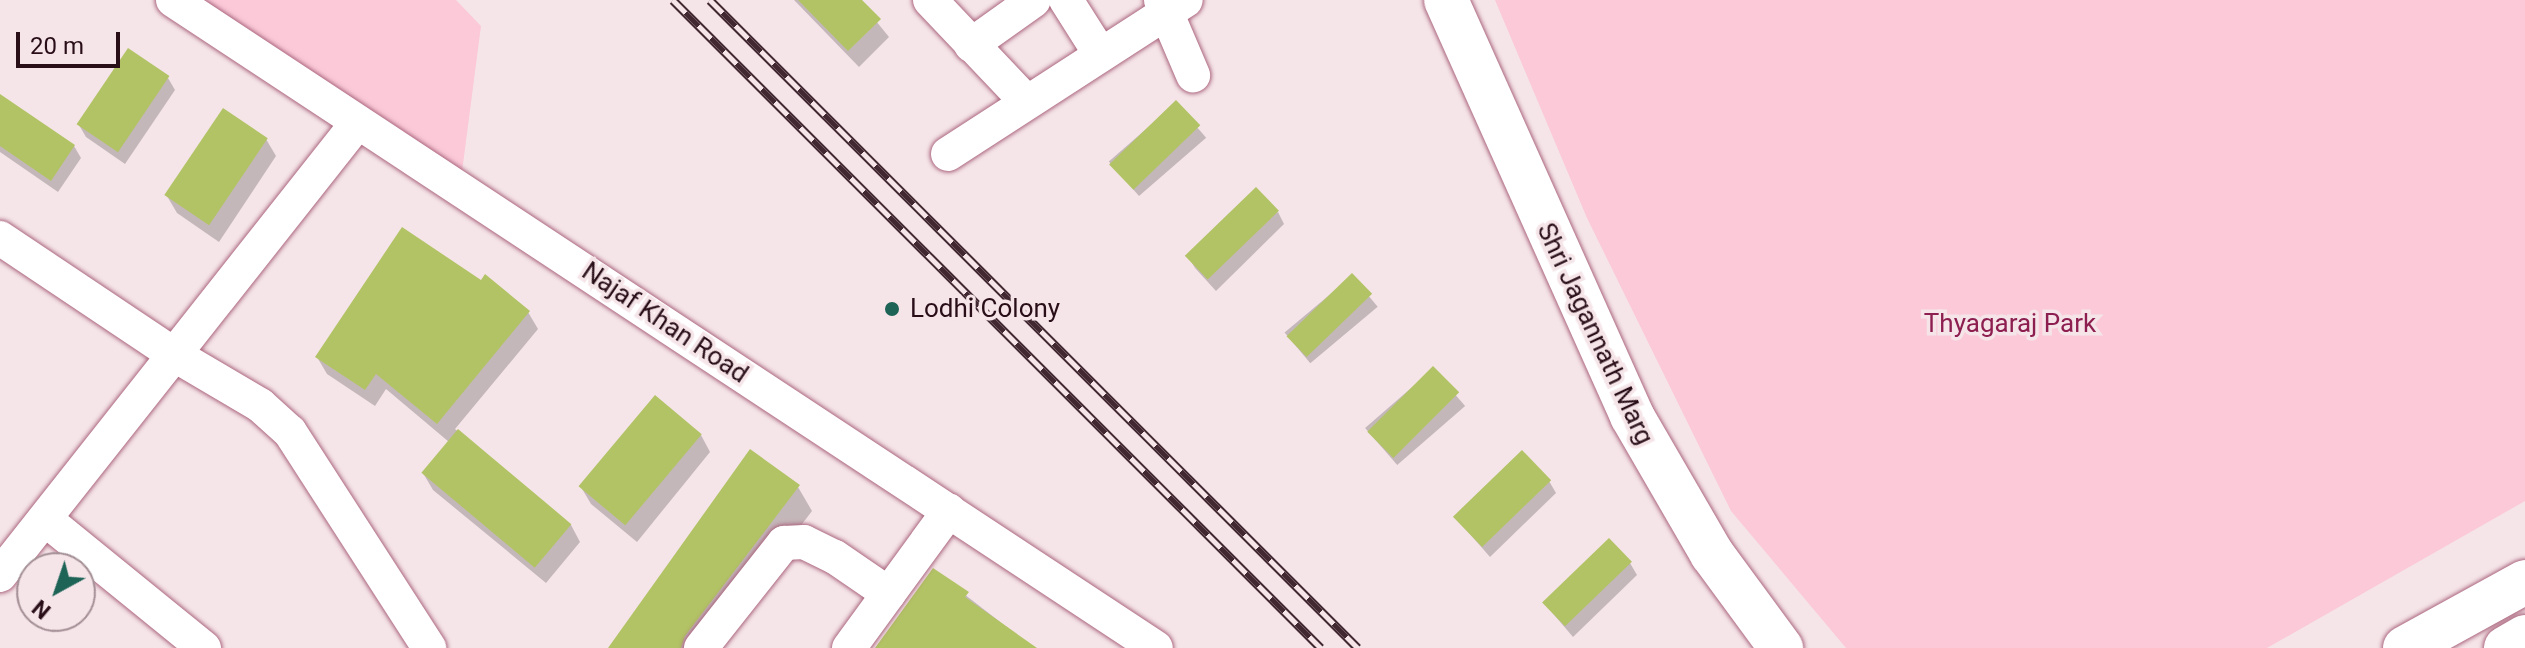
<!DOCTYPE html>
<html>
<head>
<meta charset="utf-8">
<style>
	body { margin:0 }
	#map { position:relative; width:2525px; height:648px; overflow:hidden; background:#f5e5e9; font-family:Roboto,sans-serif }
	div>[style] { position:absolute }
	.green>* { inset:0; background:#fbc9d8 }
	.shadow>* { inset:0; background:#0003; transform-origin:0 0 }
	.building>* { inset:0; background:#b2c365; transform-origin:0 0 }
	.roads { filter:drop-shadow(0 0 2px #ab667e) drop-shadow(0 0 2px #ab667e) }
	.street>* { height:34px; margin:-17px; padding:0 17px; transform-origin:17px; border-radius:17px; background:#fff }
	.secondary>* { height:44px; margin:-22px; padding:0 22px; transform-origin:22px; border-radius:22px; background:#fff }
	.rail>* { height:9px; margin-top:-4.5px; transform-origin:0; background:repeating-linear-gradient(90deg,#f5e5e9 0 18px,#422831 0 36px); box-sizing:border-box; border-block:2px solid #422831 }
	.dots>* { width:22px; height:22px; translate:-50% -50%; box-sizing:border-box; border:4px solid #f5e5e9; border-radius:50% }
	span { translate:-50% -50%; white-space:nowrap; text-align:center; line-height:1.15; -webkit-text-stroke:7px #f5e5e9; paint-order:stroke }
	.poi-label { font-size:26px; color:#290e18 }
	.left { translate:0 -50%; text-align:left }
	.street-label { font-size:26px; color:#290e18 }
	.park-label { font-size:26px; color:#8d1e50 }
	.north { position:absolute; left:16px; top:552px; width:80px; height:80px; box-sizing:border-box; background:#f5e5e9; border:2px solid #a38f95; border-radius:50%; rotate:220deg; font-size:22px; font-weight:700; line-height:32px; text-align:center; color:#290e18 }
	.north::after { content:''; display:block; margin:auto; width:28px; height:36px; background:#1d6356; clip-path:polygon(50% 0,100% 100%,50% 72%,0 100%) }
	.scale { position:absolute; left:16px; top:32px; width:104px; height:36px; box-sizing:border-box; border:4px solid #290e18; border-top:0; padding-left:10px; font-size:24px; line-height:28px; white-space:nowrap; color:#290e18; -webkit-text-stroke:6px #f5e5e9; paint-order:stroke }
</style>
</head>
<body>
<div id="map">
	<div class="green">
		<div style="clip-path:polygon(174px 0,456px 0,481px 26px,460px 187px)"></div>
		<div style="clip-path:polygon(1495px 0,2525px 0,2525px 501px,2267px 648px,1846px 648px,1731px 511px,1587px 218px)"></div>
	</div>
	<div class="shadow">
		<div style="clip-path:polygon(794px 0,859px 0,889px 37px,859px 67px)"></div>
		<div style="clip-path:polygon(168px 78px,175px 90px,125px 164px,86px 137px,79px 125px)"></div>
		<div style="clip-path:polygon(0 97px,74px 146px,81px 158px,58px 192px,0 152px)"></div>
		<div style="left:1176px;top:103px;width:46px;height:89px;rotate:49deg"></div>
		<div style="clip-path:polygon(266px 139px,276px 156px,219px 242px,177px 213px,167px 196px)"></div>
		<div style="clip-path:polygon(1278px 212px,1284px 224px,1216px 291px,1195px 268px,1188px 256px)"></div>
		<div style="left:1352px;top:276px;width:40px;height:88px;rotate:50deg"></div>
		<div style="clip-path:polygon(528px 312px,538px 329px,455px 429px,571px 525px,580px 542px,546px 583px,433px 490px,423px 473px,449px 442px,386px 389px,375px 406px,327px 374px,317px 357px)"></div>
		<div style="left:1433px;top:369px;width:49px;height:90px;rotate:49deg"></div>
		<div style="clip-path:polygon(701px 435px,710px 452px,637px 542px,591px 504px,581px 487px)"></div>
		<div style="clip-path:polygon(1549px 481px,1556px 493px,1490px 557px,1455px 517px)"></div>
		<div style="clip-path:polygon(798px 487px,812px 511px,708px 648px,610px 648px)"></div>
		<div style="clip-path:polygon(1630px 563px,1637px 575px,1573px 637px,1544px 603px)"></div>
		<div style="clip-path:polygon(933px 570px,1034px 648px,878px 648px)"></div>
	</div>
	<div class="building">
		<div style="clip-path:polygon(798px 0,862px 0,881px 19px,848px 51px)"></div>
		<div style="left:128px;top:48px;width:50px;height:92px;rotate:34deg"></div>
		<div style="clip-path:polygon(0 94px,75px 145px,51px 181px,0 146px)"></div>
		<div style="left:1176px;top:100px;width:35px;height:93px;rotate:46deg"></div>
		<div style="left:223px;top:108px;width:54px;height:105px;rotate:34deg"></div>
		<div style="left:1256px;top:187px;width:33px;height:99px;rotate:46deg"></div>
		<div style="clip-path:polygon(402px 227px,481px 280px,485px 274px,530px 311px,437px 424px,376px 374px,365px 390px,315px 357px)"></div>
		<div style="left:1352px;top:273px;width:29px;height:91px;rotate:46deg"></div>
		<div style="left:1433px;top:366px;width:37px;height:93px;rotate:45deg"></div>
		<div style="left:655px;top:395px;width:61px;height:119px;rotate:40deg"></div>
		<div style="left:458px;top:429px;width:148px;height:57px;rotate:40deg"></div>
		<div style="clip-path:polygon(750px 449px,800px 485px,685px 636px,681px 648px,608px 648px)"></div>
		<div style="left:1522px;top:450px;width:42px;height:96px;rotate:46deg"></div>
		<div style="left:1609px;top:538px;width:33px;height:93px;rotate:46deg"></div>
		<div style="clip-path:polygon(933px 568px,969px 592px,965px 597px,1037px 648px,875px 648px)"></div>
	</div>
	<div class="roads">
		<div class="street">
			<div style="left:173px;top:0;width:1177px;rotate:33.39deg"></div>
			<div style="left:930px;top:0;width:139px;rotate:46.5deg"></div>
			<div style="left:1066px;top:0;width:62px;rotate:57.6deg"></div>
			<div style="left:1161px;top:0;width:82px;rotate:66.9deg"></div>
			<div style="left:971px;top:45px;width:77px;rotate:-35.5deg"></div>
			<div style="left:948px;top:154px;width:283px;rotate:-32.9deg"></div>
			<div style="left:0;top:238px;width:211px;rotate:33.8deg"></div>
			<div style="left:175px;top:355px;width:99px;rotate:30.5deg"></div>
			<div style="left:260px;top:405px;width:40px;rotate:42deg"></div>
			<div style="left:290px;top:432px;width:257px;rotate:57.2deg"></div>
			<div style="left:45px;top:519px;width:205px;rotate:39.1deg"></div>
			<div style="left:0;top:575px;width:577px;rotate:-51.68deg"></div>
			<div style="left:701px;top:648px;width:134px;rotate:-51.7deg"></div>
			<div style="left:784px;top:543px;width:20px;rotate:-3deg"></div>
			<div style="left:804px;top:542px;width:34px;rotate:26deg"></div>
			<div style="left:835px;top:557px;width:65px;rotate:34.4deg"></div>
			<div style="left:849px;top:648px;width:170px;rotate:-53.9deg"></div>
		</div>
		<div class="secondary">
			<div style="left:1446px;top:0;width:456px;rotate:65.9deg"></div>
			<div style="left:1632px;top:416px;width:160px;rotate:59.9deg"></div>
			<div style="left:1712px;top:554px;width:117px;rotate:53.7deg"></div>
			<div style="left:2405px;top:648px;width:137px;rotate:-28.8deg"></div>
			<div style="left:2506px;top:648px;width:22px;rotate:-30deg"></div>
		</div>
	</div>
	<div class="rail">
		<div style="left:673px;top:0;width:916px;rotate:45deg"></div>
		<div style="left:710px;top:0;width:916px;rotate:45deg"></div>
	</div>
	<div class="dots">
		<div style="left:892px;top:309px;background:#1d6356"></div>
	</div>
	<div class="poi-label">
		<span class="left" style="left:910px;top:309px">Lodhi Colony</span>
	</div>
	<div class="street-label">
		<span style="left:665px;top:323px;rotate:34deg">Najaf Khan Road</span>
		<span style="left:1595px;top:334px;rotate:65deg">Shri Jagannath Marg</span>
	</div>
	<div class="park-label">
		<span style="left:2010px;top:324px">Thyagaraj Park</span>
	</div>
	<div class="north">N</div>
	<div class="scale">20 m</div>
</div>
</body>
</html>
